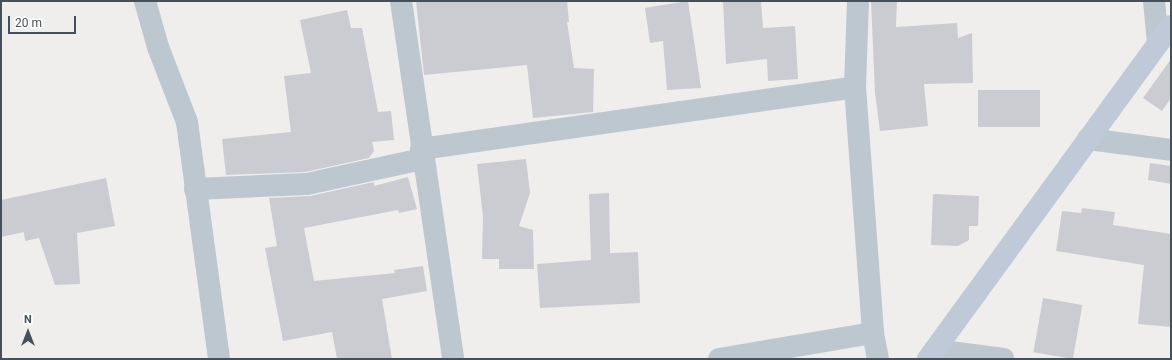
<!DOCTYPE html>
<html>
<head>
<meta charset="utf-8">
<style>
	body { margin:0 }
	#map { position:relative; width:1172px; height:360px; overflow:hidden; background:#f0eded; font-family:Roboto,sans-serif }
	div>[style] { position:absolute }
	.building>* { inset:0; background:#caccd2; transform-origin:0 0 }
	.street>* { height:22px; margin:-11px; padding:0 11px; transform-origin:11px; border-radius:11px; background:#bdc7d0 }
	.secondary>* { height:22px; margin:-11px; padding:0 11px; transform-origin:11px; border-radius:11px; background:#bfc9d7 }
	span { translate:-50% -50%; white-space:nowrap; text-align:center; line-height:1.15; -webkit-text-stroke:4px #fff; paint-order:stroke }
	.frame { position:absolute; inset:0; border:2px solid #45505b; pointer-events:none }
	.north { position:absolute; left:8px; top:312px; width:40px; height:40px; -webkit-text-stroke:3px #fff; paint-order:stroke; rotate:0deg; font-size:11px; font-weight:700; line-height:16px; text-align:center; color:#45505b }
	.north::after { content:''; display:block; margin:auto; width:14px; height:18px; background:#45505b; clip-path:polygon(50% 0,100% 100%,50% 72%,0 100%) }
	.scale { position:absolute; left:8px; top:16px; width:68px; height:18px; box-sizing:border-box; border:2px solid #45505b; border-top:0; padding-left:5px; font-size:12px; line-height:14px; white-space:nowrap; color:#45505b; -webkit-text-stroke:3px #fff; paint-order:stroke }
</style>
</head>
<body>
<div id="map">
	<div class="building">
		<div style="clip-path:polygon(416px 1px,567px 1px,569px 22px,567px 22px,574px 68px,594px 69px,593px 112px,533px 118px,527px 65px,424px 75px)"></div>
		<div style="clip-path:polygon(688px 1px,701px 88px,667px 90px,663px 41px,650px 43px,645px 8px)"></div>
		<div style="clip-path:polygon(723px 1px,761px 1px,763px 28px,795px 26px,798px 79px,768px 81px,767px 59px,726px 64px)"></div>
		<div style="clip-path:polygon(871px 1px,897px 1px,896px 27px,957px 23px,958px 38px,972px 33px,973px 83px,924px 84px,928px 126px,880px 131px,875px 93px)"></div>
		<div style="clip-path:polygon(347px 10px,351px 28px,362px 28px,378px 112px,391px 111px,394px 140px,372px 142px,374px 151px,369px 158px,305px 172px,226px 175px,222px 139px,291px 132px,284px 76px,311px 73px,300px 20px)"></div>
		<div style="clip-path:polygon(1171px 59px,1171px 98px,1162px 111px,1143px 98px)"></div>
		<div style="left:978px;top:90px;width:62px;height:37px"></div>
		<div style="clip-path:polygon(526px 159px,530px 193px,519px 226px,533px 230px,534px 269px,499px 269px,499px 259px,482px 259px,483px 217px,477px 164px)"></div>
		<div style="clip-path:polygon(1150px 163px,1171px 166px,1171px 184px,1148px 180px)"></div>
		<div style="clip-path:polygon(408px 177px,417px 209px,399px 213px,398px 210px,304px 228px,314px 281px,395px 273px,394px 270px,423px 266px,427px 291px,382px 299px,392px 359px,337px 359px,332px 332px,283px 341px,265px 248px,277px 246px,269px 198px,310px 196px,374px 182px,374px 186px)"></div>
		<div style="clip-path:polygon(106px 178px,115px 226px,77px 233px,80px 284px,55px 285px,39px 238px,25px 241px,24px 232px,1px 237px,1px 200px)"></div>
		<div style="clip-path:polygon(609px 193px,610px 253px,638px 252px,640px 303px,540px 308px,537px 264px,591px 260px,589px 194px)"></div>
		<div style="clip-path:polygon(933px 194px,979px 196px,978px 226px,969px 226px,969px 240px,958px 246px,931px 245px)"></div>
		<div style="clip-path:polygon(1082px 208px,1115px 212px,1113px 225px,1171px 234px,1171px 327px,1138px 324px,1144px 265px,1056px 251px,1062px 211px,1081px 213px)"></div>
		<div style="left:1043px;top:298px;width:40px;height:55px;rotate:10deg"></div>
	</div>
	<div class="street">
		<div style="left:145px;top:1px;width:48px;rotate:74.2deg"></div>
		<div style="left:158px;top:47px;width:80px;rotate:68.9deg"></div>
		<div style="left:187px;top:122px;width:239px;rotate:82.3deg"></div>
		<div style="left:401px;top:1px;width:362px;rotate:81.7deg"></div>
		<div style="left:858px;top:1px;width:86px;rotate:92deg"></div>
		<div style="left:855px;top:87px;width:247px;rotate:85.8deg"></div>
		<div style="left:873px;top:333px;width:26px;rotate:79deg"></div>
		<div style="left:1154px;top:1px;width:42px;rotate:84.6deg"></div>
		<div style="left:1088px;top:139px;width:84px;rotate:7.5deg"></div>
		<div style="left:421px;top:149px;width:438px;rotate:-8.1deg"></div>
		<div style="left:195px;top:189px;width:112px;rotate:-2.6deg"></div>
		<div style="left:307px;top:184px;width:119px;rotate:-12.2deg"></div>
		<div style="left:935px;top:350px;width:69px;rotate:7.5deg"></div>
		<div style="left:719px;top:359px;width:156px;rotate:-9.6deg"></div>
	</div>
	<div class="secondary">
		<div style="left:928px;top:359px;width:412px;rotate:-53.9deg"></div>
	</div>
	<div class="frame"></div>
	<div class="north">N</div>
	<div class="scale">20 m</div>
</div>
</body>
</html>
